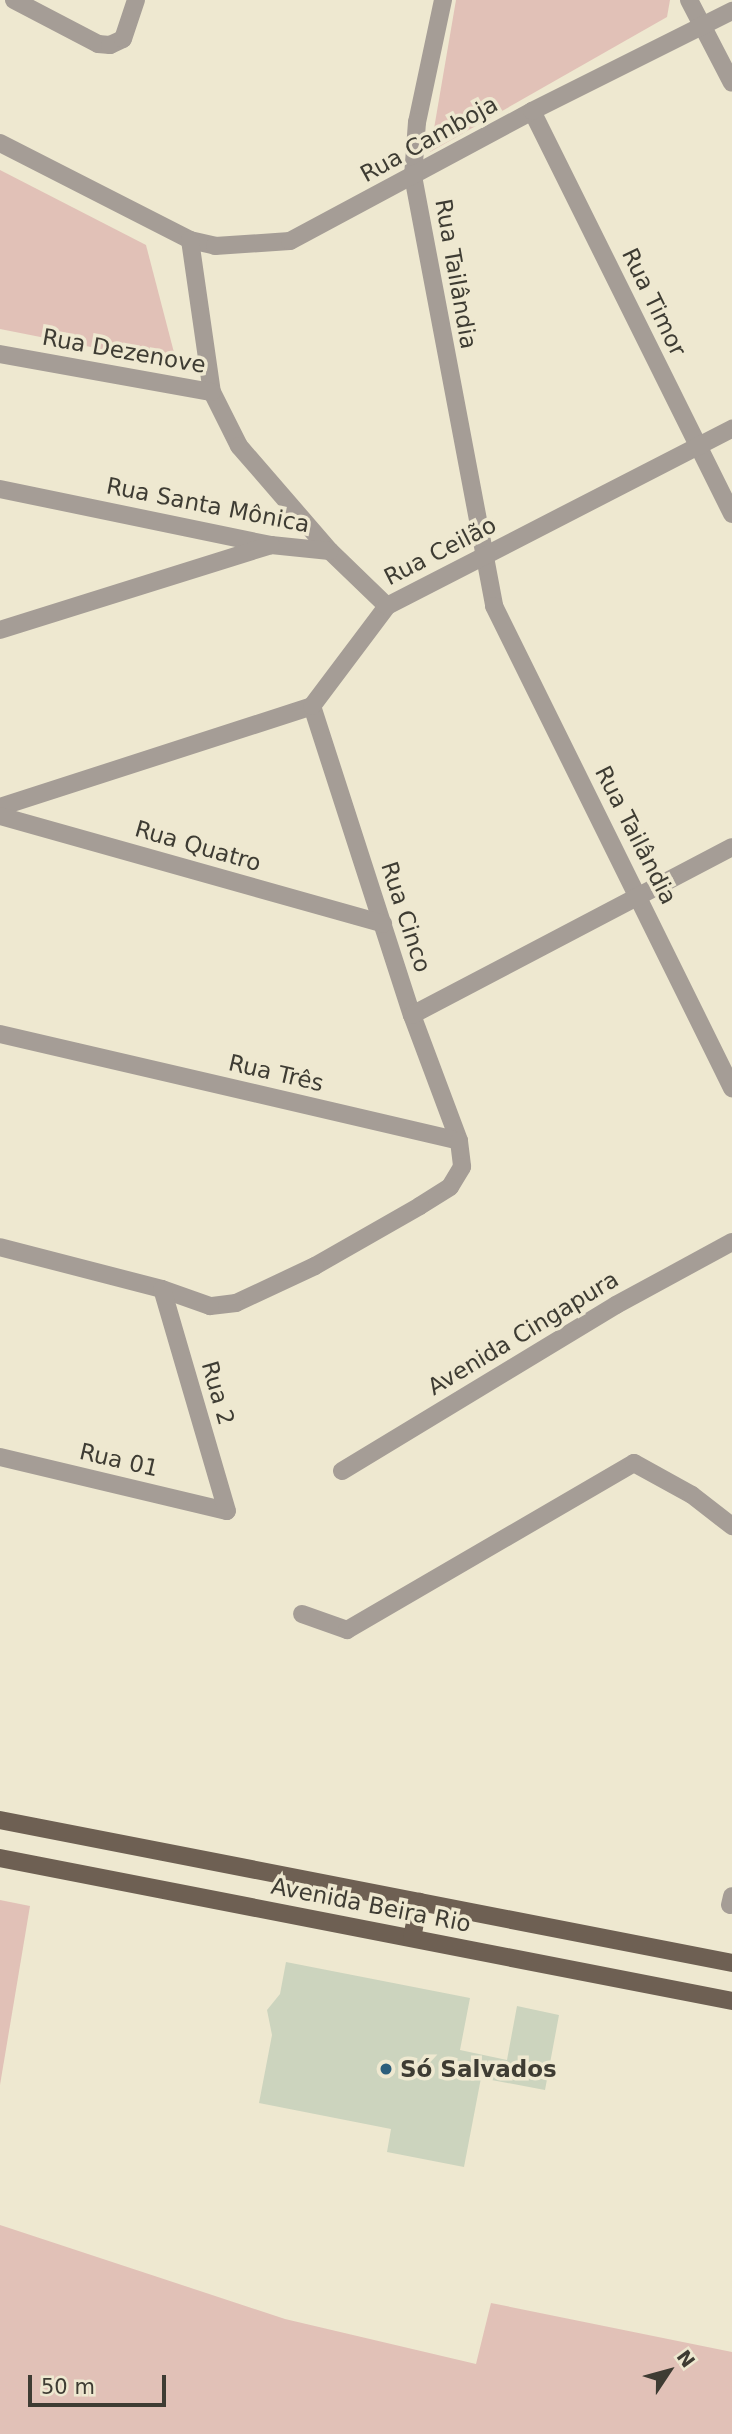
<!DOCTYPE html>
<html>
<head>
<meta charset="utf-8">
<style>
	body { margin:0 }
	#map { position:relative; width:732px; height:2434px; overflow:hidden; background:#eee8d0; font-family:"DejaVu Sans",sans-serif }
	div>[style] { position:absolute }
	.green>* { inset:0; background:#e1c1b7 }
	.building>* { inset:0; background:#ccd4be }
	.minor>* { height:18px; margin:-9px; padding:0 9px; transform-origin:9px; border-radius:9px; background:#a59d96 }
	.major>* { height:18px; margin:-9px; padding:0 9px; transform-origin:9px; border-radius:9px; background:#6e6053 }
	.dots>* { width:19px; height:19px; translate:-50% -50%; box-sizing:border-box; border:4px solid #eee8d0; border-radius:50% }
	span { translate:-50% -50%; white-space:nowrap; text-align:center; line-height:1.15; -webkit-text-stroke:7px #eee8d0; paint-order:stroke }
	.street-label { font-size:23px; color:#3e3c33 }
	.poi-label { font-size:23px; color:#3e3c33; font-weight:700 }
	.left { translate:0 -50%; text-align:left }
	.north { position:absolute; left:634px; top:2336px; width:70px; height:70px; -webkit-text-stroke:5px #eee8d0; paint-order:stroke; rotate:54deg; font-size:19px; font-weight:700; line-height:28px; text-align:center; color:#3e3c33 }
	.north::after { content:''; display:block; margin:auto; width:24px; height:32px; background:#3e3c33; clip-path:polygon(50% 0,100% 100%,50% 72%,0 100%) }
	.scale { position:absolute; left:28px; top:2375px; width:138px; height:32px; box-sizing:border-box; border:4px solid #3e3c33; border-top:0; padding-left:9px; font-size:21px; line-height:24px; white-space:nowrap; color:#3e3c33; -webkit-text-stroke:5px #eee8d0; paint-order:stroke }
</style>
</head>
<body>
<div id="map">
	<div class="green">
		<div style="clip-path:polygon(456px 0,670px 0,667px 17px,430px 152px)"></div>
		<div style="clip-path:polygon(0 170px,146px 245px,177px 364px,0 329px)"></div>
		<div style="clip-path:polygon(0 1900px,30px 1906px,0 2085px)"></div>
		<div style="clip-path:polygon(0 2225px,285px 2319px,476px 2364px,491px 2303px,732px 2352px,732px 2434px,0 2434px)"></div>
	</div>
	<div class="building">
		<div style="clip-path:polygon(286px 1962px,470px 1998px,460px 2050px,507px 2060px,517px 2006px,559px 2015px,545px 2090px,481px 2078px,464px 2167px,387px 2152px,391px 2129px,259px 2103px,272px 2035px,267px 2010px,280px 1994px)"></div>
	</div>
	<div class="minor">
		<div style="left:14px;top:0;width:95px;rotate:27.6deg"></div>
		<div style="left:98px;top:44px;width:12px;rotate:5deg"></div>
		<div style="left:110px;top:45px;width:14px;rotate:-25deg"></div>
		<div style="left:123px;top:39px;width:41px;rotate:-71.6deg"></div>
		<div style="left:443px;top:0;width:125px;rotate:102deg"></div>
		<div style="left:417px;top:122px;width:54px;rotate:94.2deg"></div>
		<div style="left:413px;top:176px;width:438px;rotate:79.3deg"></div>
		<div style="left:494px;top:606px;width:538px;rotate:63.72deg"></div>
		<div style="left:689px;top:0;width:93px;rotate:62.6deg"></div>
		<div style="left:532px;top:111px;width:450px;rotate:63.6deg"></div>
		<div style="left:0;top:143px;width:213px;rotate:27deg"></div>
		<div style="left:190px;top:240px;width:26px;rotate:13deg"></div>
		<div style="left:215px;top:246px;width:75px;rotate:-3.8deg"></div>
		<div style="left:290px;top:241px;width:275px;rotate:-28.2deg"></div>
		<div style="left:532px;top:111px;width:224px;rotate:-26.6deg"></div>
		<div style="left:190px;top:240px;width:154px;rotate:81.8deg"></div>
		<div style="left:212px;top:392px;width:60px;rotate:63.4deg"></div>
		<div style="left:239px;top:446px;width:139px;rotate:49.1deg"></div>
		<div style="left:330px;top:551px;width:79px;rotate:44deg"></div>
		<div style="left:0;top:354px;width:215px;rotate:10.2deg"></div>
		<div style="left:0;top:489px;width:277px;rotate:11.7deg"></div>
		<div style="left:271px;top:545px;width:59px;rotate:5.8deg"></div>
		<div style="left:0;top:630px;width:284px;rotate:-17.4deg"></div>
		<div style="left:312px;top:706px;width:325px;rotate:72.1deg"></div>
		<div style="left:412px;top:1015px;width:134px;rotate:69.5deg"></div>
		<div style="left:0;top:807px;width:328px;rotate:-17.9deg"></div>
		<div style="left:312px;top:706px;width:125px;rotate:-53.1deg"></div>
		<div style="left:387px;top:606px;width:388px;rotate:-27.2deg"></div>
		<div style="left:0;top:816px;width:398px;rotate:15.7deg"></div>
		<div style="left:412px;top:1015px;width:361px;rotate:-27.7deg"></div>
		<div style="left:0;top:1034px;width:471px;rotate:13.1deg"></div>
		<div style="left:459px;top:1141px;width:26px;rotate:83deg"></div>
		<div style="left:462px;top:1167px;width:23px;rotate:121deg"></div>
		<div style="left:450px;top:1187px;width:36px;rotate:148deg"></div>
		<div style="left:420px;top:1206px;width:121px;rotate:150.3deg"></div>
		<div style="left:315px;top:1266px;width:87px;rotate:154.9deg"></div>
		<div style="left:236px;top:1303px;width:26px;rotate:173deg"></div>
		<div style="left:210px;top:1306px;width:51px;rotate:-160.5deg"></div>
		<div style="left:162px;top:1289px;width:167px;rotate:-165.5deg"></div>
		<div style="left:0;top:1457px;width:233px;rotate:13.4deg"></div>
		<div style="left:227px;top:1511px;width:231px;rotate:-106.3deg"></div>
		<div style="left:342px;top:1471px;width:320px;rotate:-31.2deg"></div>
		<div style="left:616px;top:1305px;width:132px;rotate:-28.5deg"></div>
		<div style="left:302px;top:1614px;width:48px;rotate:19.6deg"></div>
		<div style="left:347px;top:1630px;width:332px;rotate:-30.2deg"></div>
		<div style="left:634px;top:1463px;width:66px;rotate:28.9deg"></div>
		<div style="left:692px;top:1495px;width:51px;rotate:37.8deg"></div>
		<div style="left:730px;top:1905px;width:9px;rotate:-77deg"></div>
	</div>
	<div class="major">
		<div style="left:0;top:1820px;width:746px;rotate:11.05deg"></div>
		<div style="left:0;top:1858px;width:746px;rotate:11.05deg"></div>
		<div style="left:412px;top:1938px;width:37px;rotate:-79deg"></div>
	</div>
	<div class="dots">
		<div style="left:386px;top:2069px;background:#2c5e7b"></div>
	</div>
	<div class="street-label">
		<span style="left:429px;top:139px;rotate:-29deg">Rua Camboja</span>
		<span style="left:456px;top:274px;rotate:80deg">Rua Tailândia</span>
		<span style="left:654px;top:302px;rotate:64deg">Rua Timor</span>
		<span style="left:124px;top:351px;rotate:10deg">Rua Dezenove</span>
		<span style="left:208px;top:505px;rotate:11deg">Rua Santa Mônica</span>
		<span style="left:440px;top:551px;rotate:-27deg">Rua Ceilão</span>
		<span style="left:636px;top:835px;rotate:63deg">Rua Tailândia</span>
		<span style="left:198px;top:846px;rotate:16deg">Rua Quatro</span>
		<span style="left:406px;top:917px;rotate:72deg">Rua Cinco</span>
		<span style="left:276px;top:1073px;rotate:13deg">Rua Três</span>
		<span style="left:523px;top:1333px;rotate:-31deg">Avenida Cingapura</span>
		<span style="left:218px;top:1393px;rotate:74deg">Rua 2</span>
		<span style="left:119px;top:1460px;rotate:13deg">Rua 01</span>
		<span style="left:371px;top:1905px;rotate:11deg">Avenida Beira Rio</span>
	</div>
	<div class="poi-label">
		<span class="left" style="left:400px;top:2069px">Só Salvados</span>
	</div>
	<div class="north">N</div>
	<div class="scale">50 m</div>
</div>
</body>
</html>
